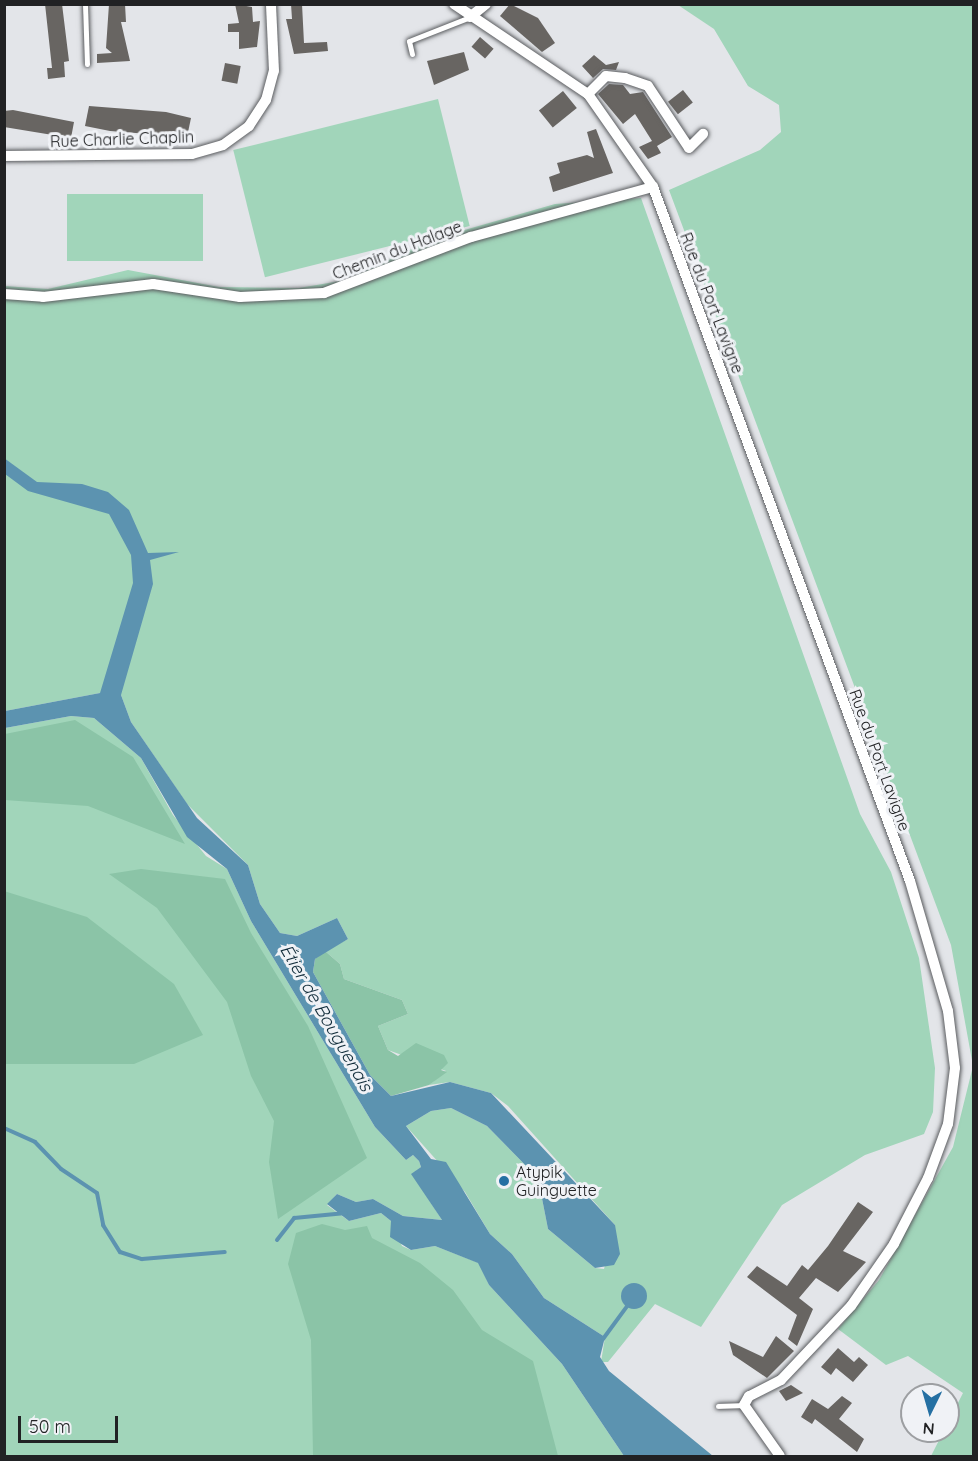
<!DOCTYPE html>
<html>
<head>
<meta charset="utf-8">
<style>
	body { margin:0 }
	#map { position:relative; width:978px; height:1461px; overflow:hidden; background:#e3e5e9; font-family:Quicksand,sans-serif }
	div>[style] { position:absolute }
	.green>* { inset:0; background:#a1d5ba; transform-origin:0 0 }
	.forest>* { inset:0; background:#8bc4a7 }
	.water>* { inset:0; background:#5c93b0 }
	.round { border-radius:50% }
	.stream>* { height:4px; margin:-2px; padding:0 2px; transform-origin:2px; border-radius:2px; background:#5c93b0 }
	.building>* { inset:0; background:#686562; transform-origin:0 0 }
	.roads { filter:drop-shadow(0 0 2px #5a5c5f) drop-shadow(0 0 2px #5a5c5f) }
	.lane>* { height:5px; margin:-2.5px; padding:0 2.5px; transform-origin:2.5px; border-radius:2.5px; background:#fff }
	.street>* { height:10px; margin:-5px; padding:0 5px; transform-origin:5px; border-radius:5px; background:#fff }
	.dots>* { width:16px; height:16px; translate:-50% -50%; box-sizing:border-box; border:3px solid #f0f2f6; border-radius:50% }
	span { translate:-50% -50%; white-space:nowrap; text-align:center; line-height:1.15; -webkit-text-stroke:6px #f0f2f6; paint-order:stroke }
	.street-label { font-size:16px; color:#212224 }
	.poi-label { font-size:16px; color:#212224 }
	.left { translate:0 -50%; text-align:left }
	.water-label { font-size:18px; color:#122d3b; font-style:italic }
	.frame { position:absolute; inset:0; border:6px solid #212224; pointer-events:none }
	.north { position:absolute; left:900px; top:1383px; width:60px; height:60px; box-sizing:border-box; background:#f0f2f6; border:2px solid #9d9fa2; border-radius:50%; rotate:185deg; font-size:16px; font-weight:700; line-height:24px; text-align:center; color:#212224 }
	.north::after { content:''; display:block; margin:auto; width:21px; height:27px; background:#2570a3; clip-path:polygon(50% 0,100% 100%,50% 72%,0 100%) }
	.scale { position:absolute; left:18px; top:1416px; width:100px; height:27px; box-sizing:border-box; border:3px solid #212224; border-top:0; padding-left:8px; font-size:18px; line-height:21px; white-space:nowrap; color:#212224; -webkit-text-stroke:4px #f0f2f6; paint-order:stroke }
</style>
</head>
<body>
<div id="map">
	<div class="green">
		<div style="clip-path:polygon(678px 5px,973px 5px,973px 1456px,931px 1456px,963px 1393px,908px 1356px,886px 1365px,838px 1329px,879px 1280px,953px 1147px,973px 1066px,951px 945px,669px 190px,760px 150px,781px 132px,779px 105px,748px 86px,714px 29px)"></div>
		<div style="left:438px;top:99px;width:131px;height:211px;rotate:76deg"></div>
		<div style="left:67px;top:194px;width:136px;height:67px"></div>
		<div style="clip-path:polygon(641px 198px,860px 814px,891px 872px,919px 958px,935px 1068px,933px 1112px,924px 1134px,865px 1155px,782px 1205px,701px 1327px,655px 1304px,608px 1362px,601px 1362px,605px 1337px,544px 1298px,512px 1254px,490px 1234px,465px 1192px,406px 1126px,431px 1111px,451px 1108px,487px 1126px,538px 1178px,548px 1229px,595px 1268px,604px 1269px,615px 1225px,508px 1106px,491px 1093px,450px 1082px,429px 1085px,446px 1071px,388px 1050px,378px 1026px,408px 1014px,402px 1000px,344px 979px,340px 964px,325px 951px,348px 939px,337px 918px,297px 936px,280px 933px,260px 904px,248px 865px,187px 804px,131px 722px,121px 695px,100px 693px,5px 711px,4px 286px,48px 289px,128px 270px,219px 287px,299px 288px,346px 280px,433px 239px,555px 204px)"></div>
		<div style="clip-path:polygon(71px 716px,94px 718px,141px 758px,173px 815px,206px 856px,227px 869px,251px 921px,375px 1127px,406px 1160px,413px 1155px,419px 1161px,421px 1167px,412px 1174px,442px 1220px,403px 1216px,373px 1199px,356px 1202px,337px 1194px,327px 1205px,349px 1221px,381px 1213px,391px 1221px,402px 1246px,411px 1250px,435px 1246px,479px 1263px,489px 1285px,562px 1364px,624px 1456px,5px 1456px,5px 728px)"></div>
	</div>
	<div class="forest">
		<div style="clip-path:polygon(75px 720px,133px 757px,185px 844px,88px 806px,5px 800px,5px 734px)"></div>
		<div style="clip-path:polygon(141px 869px,225px 879px,251px 933px,308px 1026px,367px 1158px,278px 1219px,269px 1162px,274px 1121px,251px 1076px,227px 1002px,157px 908px,109px 874px)"></div>
		<div style="clip-path:polygon(4px 891px,87px 917px,174px 984px,203px 1035px,134px 1064px,5px 1064px)"></div>
		<div style="clip-path:polygon(325px 951px,340px 964px,344px 979px,402px 1000px,408px 1014px,378px 1026px,388px 1050px,398px 1056px,416px 1043px,444px 1055px,448px 1063px,441px 1070px,447px 1072px,429px 1085px,391px 1096px,370px 1075px,313px 972px,315px 959px)"></div>
		<div style="clip-path:polygon(322px 1224px,345px 1230px,367px 1226px,372px 1238px,420px 1263px,453px 1290px,482px 1330px,533px 1361px,558px 1456px,313px 1456px,311px 1340px,288px 1264px,296px 1233px)"></div>
	</div>
	<div class="water">
		<div style="clip-path:polygon(4px 458px,37px 482px,82px 484px,108px 492px,129px 510px,148px 553px,179px 552px,150px 560px,153px 584px,121px 695px,131px 722px,197px 818px,248px 865px,260px 904px,280px 933px,297px 936px,337px 918px,348px 939px,315px 959px,313px 972px,370px 1075px,391px 1096px,450px 1082px,491px 1093px,615px 1225px,620px 1254px,614px 1265px,595px 1268px,548px 1229px,538px 1178px,487px 1126px,451px 1108px,431px 1111px,406px 1126px,431px 1159px,446px 1162px,490px 1234px,512px 1254px,544px 1298px,605px 1337px,600px 1357px,609px 1371px,713px 1456px,624px 1456px,562px 1364px,489px 1285px,478px 1263px,435px 1246px,411px 1250px,390px 1237px,391px 1221px,381px 1213px,349px 1221px,327px 1204px,337px 1194px,356px 1202px,373px 1199px,403px 1216px,442px 1220px,411px 1174px,421px 1167px,419px 1161px,413px 1155px,406px 1160px,375px 1127px,251px 921px,227px 869px,187px 837px,141px 758px,94px 718px,71px 716px,5px 728px,5px 711px,100px 693px,133px 583px,131px 555px,109px 514px,28px 491px,5px 474px)"></div>
		<div class="round" style="left:621px;top:1283px;width:26px;height:26px"></div>
	</div>
	<div class="stream">
		<div style="left:4px;top:1128px;width:34px;rotate:24deg"></div>
		<div style="left:35px;top:1142px;width:37px;rotate:46deg"></div>
		<div style="left:61px;top:1169px;width:43px;rotate:33.7deg"></div>
		<div style="left:97px;top:1193px;width:33px;rotate:79deg"></div>
		<div style="left:103px;top:1225px;width:32px;rotate:58deg"></div>
		<div style="left:120px;top:1252px;width:23px;rotate:18deg"></div>
		<div style="left:142px;top:1259px;width:83px;rotate:-4.8deg"></div>
		<div style="left:277px;top:1240px;width:28px;rotate:-52deg"></div>
		<div style="left:294px;top:1218px;width:52px;rotate:-5.5deg"></div>
		<div style="left:603px;top:1339px;width:42px;rotate:-53.7deg"></div>
	</div>
	<div class="building">
		<div style="clip-path:polygon(45px 4px,62px 4px,69px 61px,64px 62px,65px 77px,48px 79px,47px 68px,52px 68px)"></div>
		<div style="clip-path:polygon(109px 4px,125px 4px,126px 22px,121px 22px,130px 61px,97px 63px,97px 54px,112px 53px,106px 48px)"></div>
		<div style="clip-path:polygon(235px 4px,252px 7px,253px 22px,260px 21px,257px 47px,239px 49px,239px 32px,228px 32px,228px 24px,239px 23px)"></div>
		<div style="clip-path:polygon(291px 4px,302px 4px,304px 43px,327px 42px,328px 51px,294px 54px,286px 19px,292px 19px)"></div>
		<div style="clip-path:polygon(510px 4px,538px 18px,555px 43px,542px 52px,500px 16px)"></div>
		<div style="left:480px;top:37px;width:18px;height:13px;rotate:41deg"></div>
		<div style="clip-path:polygon(464px 52px,469px 70px,434px 85px,427px 61px)"></div>
		<div style="clip-path:polygon(594px 55px,606px 65px,619px 62px,616px 70px,603px 69px,593px 78px,582px 66px)"></div>
		<div style="left:225px;top:63px;width:16px;height:18px;rotate:11deg"></div>
		<div style="clip-path:polygon(609px 84px,623px 85px,630px 94px,643px 92px,672px 137px,657px 146px,661px 153px,648px 159px,639px 147px,652px 141px,635px 114px,623px 124px,598px 94px)"></div>
		<div style="left:683px;top:90px;width:16px;height:19px;rotate:52deg"></div>
		<div style="left:563px;top:91px;width:22px;height:31px;rotate:51deg"></div>
		<div style="clip-path:polygon(89px 106px,166px 112px,191px 118px,187px 137px,110px 131px,85px 126px)"></div>
		<div style="clip-path:polygon(13px 110px,74px 122px,71px 138px,4px 127px,4px 111px)"></div>
		<div style="clip-path:polygon(596px 129px,613px 173px,553px 192px,549px 177px,560px 173px,557px 163px,587px 155px,594px 158px,587px 132px)"></div>
		<div style="clip-path:polygon(858px 1202px,873px 1212px,843px 1251px,866px 1262px,838px 1292px,816px 1278px,799px 1298px,813px 1309px,797px 1346px,788px 1339px,797px 1315px,747px 1277px,757px 1266px,787px 1286px,802px 1265px,808px 1270px,828px 1246px)"></div>
		<div style="clip-path:polygon(776px 1336px,794px 1351px,767px 1378px,733px 1355px,729px 1341px,763px 1357px)"></div>
		<div style="clip-path:polygon(838px 1348px,854px 1362px,859px 1357px,868px 1365px,853px 1382px,836px 1368px,831px 1375px,821px 1367px)"></div>
		<div style="clip-path:polygon(791px 1385px,803px 1393px,786px 1401px,779px 1391px)"></div>
		<div style="clip-path:polygon(842px 1396px,852px 1403px,839px 1419px,864px 1439px,857px 1452px,815px 1419px,812px 1424px,801px 1417px,812px 1399px,828px 1409px)"></div>
	</div>
	<div class="roads">
		<div class="lane">
			<div style="left:85px;top:4px;width:60px;rotate:88.1deg"></div>
			<div style="left:412px;top:54px;width:13px;rotate:-103deg"></div>
			<div style="left:409px;top:41px;width:66px;rotate:-21.5deg"></div>
			<div style="left:718px;top:1406px;width:26px;rotate:-2deg"></div>
		</div>
		<div class="street">
			<div style="left:454px;top:4px;width:161px;rotate:33.9deg"></div>
			<div style="left:588px;top:94px;width:113px;rotate:55deg"></div>
			<div style="left:653px;top:187px;width:740px;rotate:69.68deg"></div>
			<div style="left:910px;top:881px;width:135px;rotate:73.7deg"></div>
			<div style="left:948px;top:1011px;width:57px;rotate:83deg"></div>
			<div style="left:955px;top:1068px;width:56px;rotate:97.1deg"></div>
			<div style="left:948px;top:1124px;width:58px;rotate:110.3deg"></div>
			<div style="left:928px;top:1178px;width:74px;rotate:117.3deg"></div>
			<div style="left:894px;top:1244px;width:75px;rotate:124.7deg"></div>
			<div style="left:851px;top:1306px;width:102px;rotate:133.4deg"></div>
			<div style="left:781px;top:1380px;width:36px;rotate:153deg"></div>
			<div style="left:749px;top:1396px;width:10px;rotate:119deg"></div>
			<div style="left:744px;top:1405px;width:62px;rotate:54.8deg"></div>
			<div style="left:470px;top:17px;width:21px;rotate:-39deg"></div>
			<div style="left:588px;top:94px;width:25px;rotate:-45deg"></div>
			<div style="left:606px;top:76px;width:19px;rotate:6deg"></div>
			<div style="left:625px;top:78px;width:24px;rotate:19deg"></div>
			<div style="left:648px;top:86px;width:74px;rotate:56.5deg"></div>
			<div style="left:689px;top:148px;width:20px;rotate:-45deg"></div>
			<div style="left:4px;top:156px;width:188px;rotate:-0.6deg"></div>
			<div style="left:192px;top:154px;width:32px;rotate:-16deg"></div>
			<div style="left:223px;top:145px;width:32px;rotate:-36deg"></div>
			<div style="left:249px;top:126px;width:31px;rotate:-57deg"></div>
			<div style="left:266px;top:100px;width:30px;rotate:-75deg"></div>
			<div style="left:274px;top:71px;width:67px;rotate:-92.6deg"></div>
			<div style="left:4px;top:294px;width:39px;rotate:4deg"></div>
			<div style="left:43px;top:297px;width:111px;rotate:-6.7deg"></div>
			<div style="left:153px;top:284px;width:88px;rotate:8.5deg"></div>
			<div style="left:240px;top:297px;width:84px;rotate:-2.7deg"></div>
			<div style="left:324px;top:293px;width:157px;rotate:-20.9deg"></div>
			<div style="left:471px;top:237px;width:189px;rotate:-15.4deg"></div>
		</div>
	</div>
	<div class="dots">
		<div style="left:504px;top:1181px;background:#2570a3"></div>
	</div>
	<div class="street-label">
		<span style="left:122px;top:139px;rotate:-2deg">Rue Charlie Chaplin</span>
		<span style="left:397px;top:250px;rotate:-21deg">Chemin du Halage</span>
		<span style="left:712px;top:303px;rotate:69deg">Rue du Port Lavigne</span>
		<span style="left:880px;top:760px;rotate:70deg">Rue du Port Lavigne</span>
	</div>
	<div class="poi-label">
		<span class="left" style="left:516px;top:1181px">Atypik<br>Guinguette</span>
	</div>
	<div class="water-label">
		<span style="left:326px;top:1018px;rotate:60deg">Étier de Bouguenais</span>
	</div>
	<div class="frame"></div>
	<div class="north">N</div>
	<div class="scale">50 m</div>
</div>
</body>
</html>
